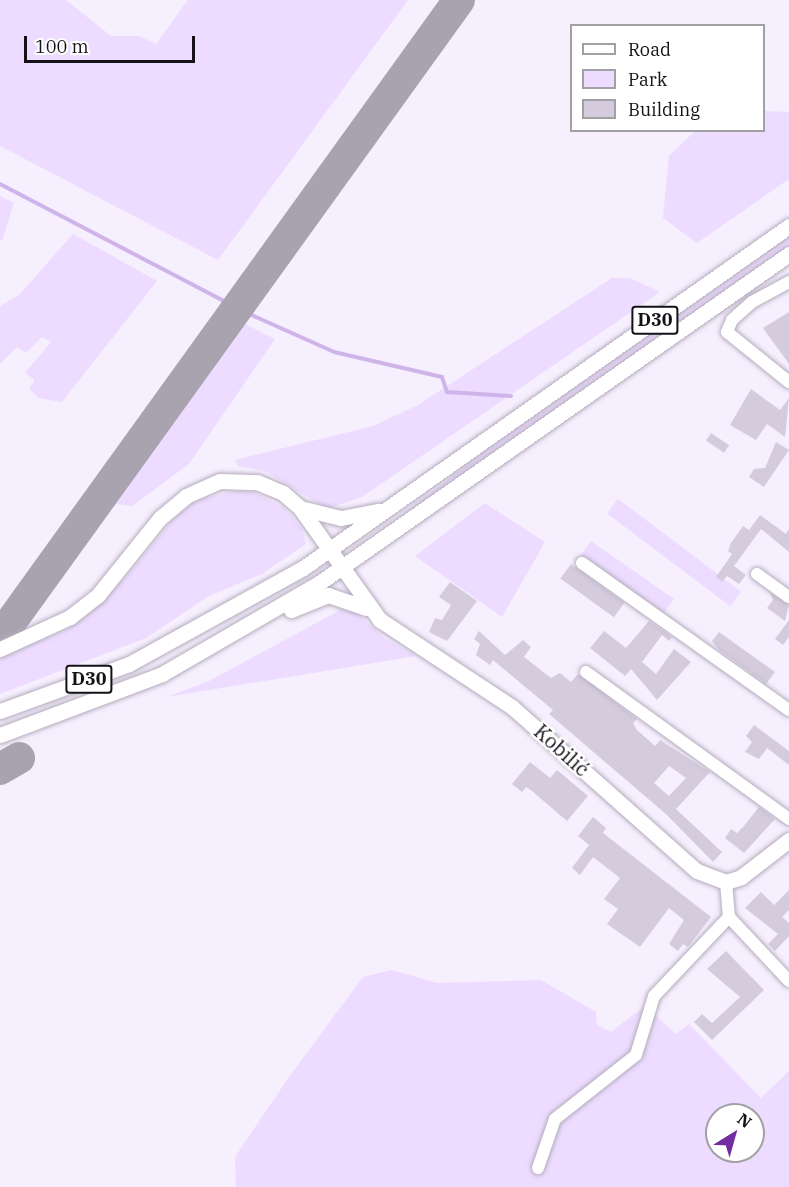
<!DOCTYPE html>
<html>
<head>
<meta charset="utf-8">
<style>
	body { margin:0 }
	#map { position:relative; width:789px; height:1187px; overflow:hidden; background:#f6effe; font-family:"IBM Plex Serif",serif }
	div>[style] { position:absolute }
	.green>* { inset:0; background:#eddcff; transform-origin:0 0 }
	.stream>* { height:4px; margin:-2px; padding:0 2px; transform-origin:2px; border-radius:2px; background:#cfb4ea }
	.taxiway>* { height:32px; margin:-16px; padding:0 16px; transform-origin:16px; border-radius:16px; background:#a8a3af }
	.building>* { inset:0; background:#d4ccdd; transform-origin:0 0 }
	.roads { filter:drop-shadow(0 0 2px #b4acbd) drop-shadow(0 0 2px #b4acbd) }
	.minor>* { height:12px; margin:-6px; padding:0 6px; transform-origin:6px; border-radius:6px; background:#fff }
	.major>* { height:15px; margin:-7.5px; padding:0 7.5px; transform-origin:7.5px; border-radius:7.5px; background:#fff }
	span { translate:-50% -50%; white-space:nowrap; text-align:center; line-height:1.15; -webkit-text-stroke:5px #fff; paint-order:stroke }
	.shield-label span { padding:2px 4px; background:#fff; border:2px solid; border-radius:4px; -webkit-text-stroke-width:0 }
	.shield-label { font-size:18px; color:#141117; font-weight:700 }
	.street-label { font-size:20px; color:#141117 }
	.legend { position:absolute; left:570px; top:24px; width:195px; height:108px; box-sizing:border-box; background:#fff; border:2px solid #a1a0a2; margin:0; padding:8px 10px; list-style:none; font-size:18px; color:#141117 }
	.legend li { display:flex; align-items:center; gap:12px; height:30px }
	.legend b { width:30px; border:2px solid #a1a0a2 }
	.north { position:absolute; left:705px; top:1103px; width:60px; height:60px; box-sizing:border-box; background:#fff; border:2px solid #a1a0a2; border-radius:50%; rotate:37deg; font-size:16px; font-weight:700; line-height:24px; text-align:center; color:#141117 }
	.north::after { content:''; display:block; margin:auto; width:21px; height:27px; background:#722da2; clip-path:polygon(50% 0,100% 100%,50% 72%,0 100%) }
	.scale { position:absolute; left:24px; top:36px; width:171px; height:27px; box-sizing:border-box; border:3px solid #141117; border-top:0; padding-left:8px; font-size:18px; line-height:21px; white-space:nowrap; color:#141117; -webkit-text-stroke:4px #fff; paint-order:stroke }
</style>
</head>
<body>
<div id="map">
	<div class="green">
		<div style="clip-path:polygon(0 0,66px 0,111px 36px,139px 36px,156px 44px,188px 0,408px 0,218px 260px,0 146px)"></div>
		<div style="clip-path:polygon(764px 111px,789px 112px,789px 179px,697px 243px,663px 218px,669px 156px,695px 131px,764px 130px)"></div>
		<div style="clip-path:polygon(0 196px,14px 203px,2px 241px,0 240px)"></div>
		<div style="clip-path:polygon(73px 234px,157px 281px,62px 402px,39px 398px,29px 389px,35px 380px,25px 373px,51px 342px,42px 337px,26px 353px,17px 347px,0 364px,0 306px,19px 295px)"></div>
		<div style="clip-path:polygon(789px 235px,789px 246px,367px 543px,503px 436px)"></div>
		<div style="clip-path:polygon(612px 278px,630px 278px,660px 292px,362px 497px,327px 509px,265px 471px,238px 466px,235px 460px,373px 426px,418px 405px)"></div>
		<div style="clip-path:polygon(239px 321px,275px 339px,189px 464px,132px 506px,109px 503px)"></div>
		<div style="clip-path:polygon(235px 491px,253px 492px,283px 507px,302px 528px,306px 544px,262px 574px,209px 596px,146px 638px,0 694px,0 656px,60px 633px,79px 621px,124px 579px,175px 517px,196px 500px)"></div>
		<div style="left:618px;top:499px;width:154px;height:18px;rotate:37deg"></div>
		<div style="clip-path:polygon(485px 503px,545px 542px,502px 617px,415px 556px)"></div>
		<div style="left:591px;top:541px;width:101px;height:19px;rotate:35deg"></div>
		<div style="clip-path:polygon(344px 608px,352px 608px,384px 638px,416px 656px,167px 697px,209px 681px)"></div>
		<div style="clip-path:polygon(evenodd,392px 970px,437px 983px,541px 980px,596px 1012px,597px 1025px,611px 1032px,645px 1006px,676px 1034px,689px 1024px,761px 1098px,789px 1071px,789px 1187px,236px 1187px,235px 1157px,289px 1077px,363px 977px,392px 970px,717px 1115px,753px 1115px,753px 1151px,717px 1151px,717px 1115px)"></div>
	</div>
	<div class="stream">
		<div style="left:0;top:184px;width:257px;rotate:27.6deg"></div>
		<div style="left:247px;top:313px;width:95px;rotate:24.1deg"></div>
		<div style="left:334px;top:352px;width:111px;rotate:13deg"></div>
		<div style="left:442px;top:377px;width:16px;rotate:72deg"></div>
		<div style="left:447px;top:392px;width:64px;rotate:3.6deg"></div>
	</div>
	<div class="taxiway">
		<div style="left:0;top:637px;width:785px;rotate:-54.22deg"></div>
		<div style="left:0;top:769px;width:22px;rotate:-30deg"></div>
	</div>
	<div class="building">
		<div style="clip-path:polygon(789px 312px,789px 364px,763px 328px)"></div>
		<div style="clip-path:polygon(751px 389px,780px 410px,789px 398px,785px 437px,767px 424px,756px 440px,730px 425px)"></div>
		<div style="left:711px;top:433px;width:22px;height:9px;rotate:34deg"></div>
		<div style="clip-path:polygon(776px 442px,789px 450px,764px 487px,749px 477px,754px 469px,765px 468px)"></div>
		<div style="clip-path:polygon(760px 515px,786px 534px,789px 529px,789px 552px,761px 529px,734px 566px,746px 575px,739px 584px,727px 576px,722px 582px,716px 577px,732px 554px,728px 551px,731px 543px,743px 526px,749px 530px)"></div>
		<div style="left:571px;top:564px;width:66px;height:18px;rotate:36deg"></div>
		<div style="clip-path:polygon(450px 582px,477px 601px,447px 641px,429px 632px,435px 618px,442px 620px,451px 605px,439px 597px)"></div>
		<div style="clip-path:polygon(770px 593px,789px 605px,785px 621px,767px 608px,773px 600px)"></div>
		<div style="clip-path:polygon(789px 620px,789px 637px,783px 645px,775px 639px)"></div>
		<div style="clip-path:polygon(649px 621px,672px 637px,669px 641px,662px 635px,642px 662px,656px 674px,674px 649px,691px 662px,657px 700px,631px 669px,625px 676px,590px 648px,604px 631px,626px 648px)"></div>
		<div style="clip-path:polygon(evenodd,479px 631px,505px 655px,523px 640px,531px 647px,524px 657px,551px 678px,560px 673px,571px 682px,578px 674px,637px 719px,633px 723px,637px 730px,655px 746px,660px 740px,710px 772px,676px 809px,722px 852px,713px 862px,667px 815px,549px 714px,553px 710px,493px 660px,490px 665px,476px 655px,480px 644px,474px 639px,479px 631px,669px 766px,686px 778px,669px 796px,654px 783px,669px 766px)"></div>
		<div style="clip-path:polygon(719px 632px,775px 672px,766px 684px,718px 649px,712px 641px)"></div>
		<div style="clip-path:polygon(754px 725px,789px 751px,789px 765px,767px 748px,759px 759px,745px 752px,752px 742px,746px 736px)"></div>
		<div style="clip-path:polygon(530px 762px,550px 778px,557px 770px,588px 796px,567px 821px,532px 791px,526px 787px,522px 792px,512px 784px)"></div>
		<div style="clip-path:polygon(759px 807px,775px 819px,744px 853px,725px 838px,731px 829px,737px 833px,743px 827px)"></div>
		<div style="clip-path:polygon(593px 817px,606px 828px,603px 833px,711px 917px,688px 947px,683px 944px,678px 951px,669px 944px,684px 920px,669px 908px,640px 947px,607px 924px,618px 909px,604px 899px,620px 878px,593px 857px,580px 875px,572px 868px,589px 845px,578px 836px)"></div>
		<div style="clip-path:polygon(789px 890px,789px 910px,782px 917px,789px 923px,789px 936px,775px 951px,768px 944px,778px 934px,745px 908px,761px 892px,774px 905px)"></div>
		<div style="clip-path:polygon(726px 951px,764px 990px,712px 1040px,694px 1022px,702px 1014px,712px 1023px,740px 997px,707px 969px)"></div>
	</div>
	<div class="roads">
		<div class="minor">
			<div style="left:789px;top:282px;width:42px;rotate:151.6deg"></div>
			<div style="left:752px;top:302px;width:27px;rotate:138deg"></div>
			<div style="left:732px;top:320px;width:13px;rotate:113deg"></div>
			<div style="left:727px;top:332px;width:80px;rotate:38.9deg"></div>
			<div style="left:582px;top:563px;width:254px;rotate:35.4deg"></div>
			<div style="left:757px;top:574px;width:39px;rotate:36deg"></div>
			<div style="left:586px;top:672px;width:251px;rotate:35.9deg"></div>
			<div style="left:729px;top:917px;width:88px;rotate:46.8deg"></div>
			<div style="left:538px;top:1168px;width:52px;rotate:-70.9deg"></div>
			<div style="left:555px;top:1119px;width:103px;rotate:-38.3deg"></div>
			<div style="left:636px;top:1055px;width:62px;rotate:-73deg"></div>
			<div style="left:654px;top:996px;width:109px;rotate:-46.5deg"></div>
			<div style="left:729px;top:917px;width:35px;rotate:-95deg"></div>
		</div>
		<div class="major">
			<div style="left:300px;top:508px;width:42px;rotate:13.7deg"></div>
			<div style="left:341px;top:518px;width:38px;rotate:-11deg"></div>
			<div style="left:291px;top:610px;width:40px;rotate:-22deg"></div>
			<div style="left:328px;top:595px;width:40px;rotate:18.9deg"></div>
			<div style="left:0;top:649px;width:77px;rotate:-24.6deg"></div>
			<div style="left:70px;top:617px;width:36px;rotate:-38deg"></div>
			<div style="left:98px;top:595px;width:99px;rotate:-51.2deg"></div>
			<div style="left:160px;top:518px;width:34px;rotate:-40deg"></div>
			<div style="left:186px;top:496px;width:37px;rotate:-24deg"></div>
			<div style="left:220px;top:481px;width:37px;rotate:2deg"></div>
			<div style="left:257px;top:482px;width:28px;rotate:23deg"></div>
			<div style="left:283px;top:493px;width:23px;rotate:41deg"></div>
			<div style="left:300px;top:508px;width:138px;rotate:54.5deg"></div>
			<div style="left:380px;top:620px;width:158px;rotate:33.4deg"></div>
			<div style="left:512px;top:707px;width:247px;rotate:41.6deg"></div>
			<div style="left:697px;top:871px;width:31px;rotate:21deg"></div>
			<div style="left:726px;top:882px;width:16px;rotate:-18deg"></div>
			<div style="left:741px;top:877px;width:61px;rotate:-37.6deg"></div>
			<div style="left:0;top:711px;width:137px;rotate:-20deg"></div>
			<div style="left:129px;top:664px;width:199px;rotate:-28.9deg"></div>
			<div style="left:303px;top:568px;width:594px;rotate:-35.13deg"></div>
			<div style="left:0;top:735px;width:173px;rotate:-20.6deg"></div>
			<div style="left:162px;top:674px;width:181px;rotate:-30.1deg"></div>
			<div style="left:319px;top:583px;width:574px;rotate:-34.99deg"></div>
		</div>
	</div>
	<div class="shield-label">
		<span style="left:655px;top:320px">D30</span>
		<span style="left:89px;top:679px">D30</span>
	</div>
	<div class="street-label">
		<span style="left:562px;top:750px;rotate:42deg">Kobilić</span>
	</div>
	<ul class="legend">
	<li><b style="height:8px;background:#fff"></b>Road</li>
	<li><b style="height:16px;background:#eddcff"></b>Park</li>
	<li><b style="height:16px;background:#d4ccdd"></b>Building</li>
	</ul>
	<div class="north">N</div>
	<div class="scale">100 m</div>
</div>
</body>
</html>
